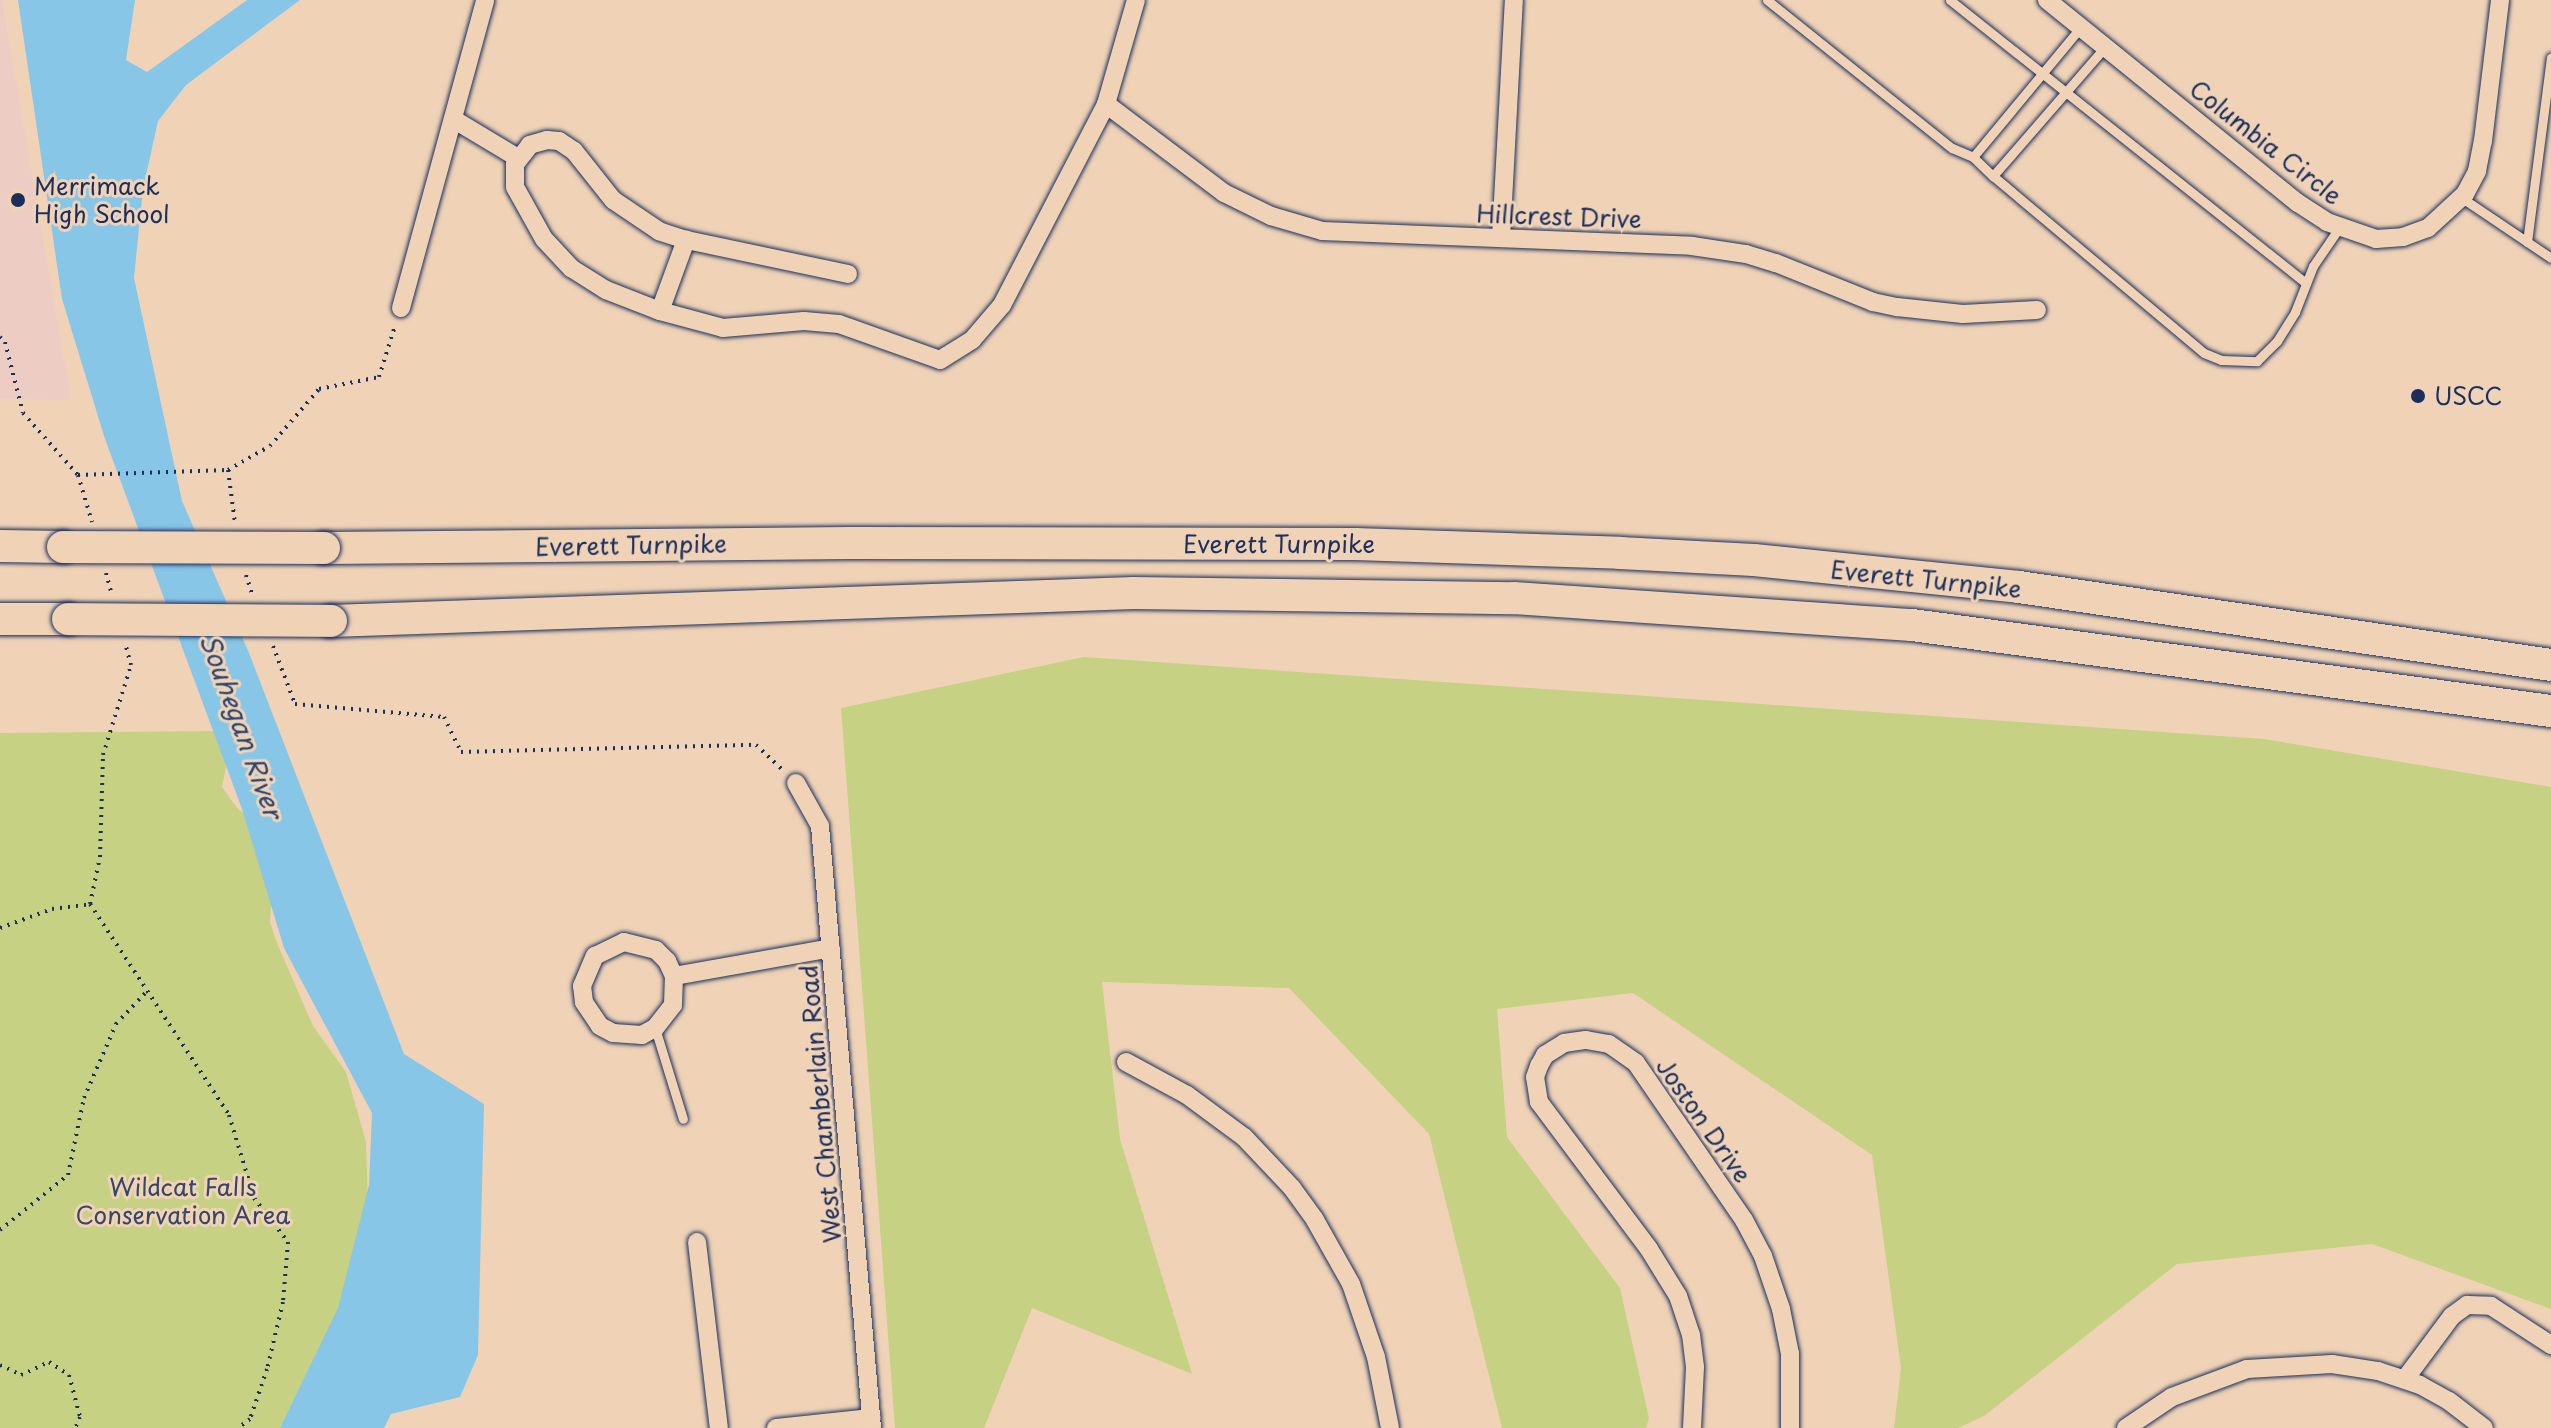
<!DOCTYPE html>
<html>
<head>
<meta charset="utf-8">
<style>
	body { margin:0 }
	#map { position:relative; width:2551px; height:1428px; overflow:hidden; background:#f0d3b7; font-family:"Playpen Sans",sans-serif }
	div>[style] { position:absolute }
	.built>* { inset:0; background:#edccc4 }
	.green>* { inset:0; background:#c6d184 }
	.water>* { inset:0; background:#88c6e8 }
	.path>* { height:4px; margin-top:-2px; transform-origin:0; background:repeating-linear-gradient(90deg,#1b2f5e 0 2px,transparent 0 8px) }
	.roads { filter:drop-shadow(0 0 2px #1b2f5e) drop-shadow(0 0 2px #1b2f5e) }
	.lane>* { height:9px; margin:-4.5px; padding:0 4.5px; transform-origin:4.5px; border-radius:4.5px; background:#f0d3b7 }
	.street>* { height:18px; margin:-9px; padding:0 9px; transform-origin:9px; border-radius:9px; background:#f0d3b7 }
	.highway>* { height:32px; margin:-16px; padding:0 16px; transform-origin:16px; border-radius:16px; background:#f0d3b7 }
	.bridges { filter:drop-shadow(0 0 2px #1b2f5e) drop-shadow(0 0 2px #1b2f5e) }
	.highway-bridge>* { height:32px; margin:-16px; padding:0 16px; transform-origin:16px; border-radius:16px; background:#f0d3b7 }
	.dots>* { width:22px; height:22px; translate:-50% -50%; box-sizing:border-box; border:4px solid #f0d3b7; border-radius:50% }
	span { translate:-50% -50%; white-space:nowrap; text-align:center; line-height:1.15; -webkit-text-stroke:6px #f0d3b7; paint-order:stroke }
	.street-label { font-size:24px; color:#1b2f5e }
	.poi-label { font-size:24px; color:#1b2f5e }
	.left { translate:0 -50%; text-align:left }
	.park-label { font-size:24px; color:#354764 }
	.water-label { font-size:26px; color:#2b4673; font-style:italic }
</style>
</head>
<body>
<div id="map">
	<div class="built">
		<div style="clip-path:polygon(0 0,2px 0,71px 400px,0 399px)"></div>
	</div>
	<div class="green">
		<div style="clip-path:polygon(1084px 657px,2264px 739px,2551px 787px,2551px 1309px,2372px 1244px,2177px 1264px,1984px 1416px,1958px 1428px,1894px 1428px,1901px 1368px,1872px 1155px,1633px 993px,1497px 1009px,1507px 1137px,1620px 1288px,1649px 1418px,1646px 1428px,1502px 1428px,1429px 1134px,1289px 988px,1102px 982px,1120px 1139px,1192px 1374px,1032px 1308px,984px 1428px,895px 1428px,841px 708px)"></div>
		<div style="clip-path:polygon(218px 731px,227px 762px,222px 787px,237px 808px,251px 818px,272px 896px,270px 922px,277px 943px,313px 1026px,346px 1072px,366px 1142px,368px 1206px,307px 1428px,0 1428px,0 733px)"></div>
	</div>
	<div class="water">
		<div style="clip-path:polygon(18px 0,135px 0,126px 60px,147px 72px,247px 0,300px 0,186px 85px,158px 121px,143px 189px,134px 278px,182px 501px,249px 653px,404px 1054px,484px 1104px,478px 1355px,460px 1397px,391px 1414px,384px 1428px,280px 1428px,338px 1308px,369px 1185px,372px 1113px,284px 948px,242px 809px,105px 439px,62px 299px)"></div>
	</div>
	<div class="path">
		<div style="left:0;top:337px;width:7px;rotate:45deg"></div>
		<div style="left:5px;top:342px;width:73px;rotate:75.8deg"></div>
		<div style="left:23px;top:413px;width:83px;rotate:48.4deg"></div>
		<div style="left:78px;top:475px;width:49px;rotate:73.4deg"></div>
		<div style="left:228px;top:470px;width:53px;rotate:82.5deg"></div>
		<div style="left:78px;top:475px;width:150px;rotate:-1.9deg"></div>
		<div style="left:228px;top:470px;width:48px;rotate:-29.7deg"></div>
		<div style="left:270px;top:446px;width:75px;rotate:-49.3deg"></div>
		<div style="left:319px;top:389px;width:61px;rotate:-11.3deg"></div>
		<div style="left:379px;top:377px;width:53px;rotate:-72.6deg"></div>
		<div style="left:106px;top:573px;width:23px;rotate:75deg"></div>
		<div style="left:246px;top:575px;width:19px;rotate:72deg"></div>
		<div style="left:273px;top:646px;width:62px;rotate:69.2deg"></div>
		<div style="left:295px;top:704px;width:150px;rotate:5deg"></div>
		<div style="left:444px;top:717px;width:39px;rotate:64deg"></div>
		<div style="left:461px;top:752px;width:295px;rotate:-1.4deg"></div>
		<div style="left:756px;top:745px;width:37px;rotate:43deg"></div>
		<div style="left:90px;top:904px;width:253px;rotate:56.6deg"></div>
		<div style="left:229px;top:1115px;width:87px;rotate:73.2deg"></div>
		<div style="left:254px;top:1198px;width:56px;rotate:52.3deg"></div>
		<div style="left:288px;top:1242px;width:60px;rotate:94.8deg"></div>
		<div style="left:283px;top:1302px;width:69px;rotate:103.4deg"></div>
		<div style="left:267px;top:1369px;width:53px;rotate:108.8deg"></div>
		<div style="left:250px;top:1419px;width:15px;rotate:143deg"></div>
		<div style="left:0;top:928px;width:55px;rotate:-20.1deg"></div>
		<div style="left:52px;top:909px;width:38px;rotate:-7deg"></div>
		<div style="left:90px;top:904px;width:48px;rotate:-78deg"></div>
		<div style="left:100px;top:857px;width:102px;rotate:-88.3deg"></div>
		<div style="left:103px;top:755px;width:94px;rotate:-72.7deg"></div>
		<div style="left:131px;top:665px;width:20px;rotate:-105deg"></div>
		<div style="left:0;top:1230px;width:87px;rotate:-39deg"></div>
		<div style="left:68px;top:1175px;width:79px;rotate:-78.3deg"></div>
		<div style="left:84px;top:1098px;width:81px;rotate:-66.6deg"></div>
		<div style="left:116px;top:1024px;width:47px;rotate:-46.7deg"></div>
		<div style="left:0;top:1365px;width:23px;rotate:25deg"></div>
		<div style="left:21px;top:1375px;width:31px;rotate:-25deg"></div>
		<div style="left:49px;top:1362px;width:24px;rotate:33deg"></div>
		<div style="left:69px;top:1375px;width:43px;rotate:75.3deg"></div>
		<div style="left:80px;top:1417px;width:12px;rotate:114deg"></div>
	</div>
	<div class="roads">
		<div class="lane">
			<div style="left:1767px;top:0;width:237px;rotate:38.7deg"></div>
			<div style="left:1952px;top:148px;width:23px;rotate:23deg"></div>
			<div style="left:1973px;top:157px;width:169px;rotate:-50.3deg"></div>
			<div style="left:1950px;top:0;width:455px;rotate:38.5deg"></div>
			<div style="left:2105px;top:47px;width:171px;rotate:131deg"></div>
			<div style="left:1993px;top:176px;width:275px;rotate:40deg"></div>
			<div style="left:2204px;top:353px;width:18px;rotate:22deg"></div>
			<div style="left:2221px;top:360px;width:36px;rotate:2deg"></div>
			<div style="left:2257px;top:361px;width:28px;rotate:-45deg"></div>
			<div style="left:2277px;top:341px;width:34px;rotate:-58deg"></div>
			<div style="left:2295px;top:312px;width:49px;rotate:-68.6deg"></div>
			<div style="left:2313px;top:266px;width:46px;rotate:-55.6deg"></div>
			<div style="left:1973px;top:157px;width:28px;rotate:44deg"></div>
			<div style="left:2462px;top:198px;width:107px;rotate:34deg"></div>
			<div style="left:2527px;top:242px;width:186px;rotate:-82.6deg"></div>
			<div style="left:655px;top:1028px;width:95px;rotate:72.9deg"></div>
		</div>
		<div class="street">
			<div style="left:2047px;top:0;width:323px;rotate:39deg"></div>
			<div style="left:2298px;top:203px;width:35px;rotate:33deg"></div>
			<div style="left:2327px;top:222px;width:52px;rotate:19.1deg"></div>
			<div style="left:2376px;top:239px;width:27px;rotate:-4deg"></div>
			<div style="left:2403px;top:237px;width:27px;rotate:-20deg"></div>
			<div style="left:2428px;top:228px;width:50px;rotate:-42.6deg"></div>
			<div style="left:2465px;top:194px;width:26px;rotate:-62deg"></div>
			<div style="left:2477px;top:171px;width:31px;rotate:-79deg"></div>
			<div style="left:2483px;top:141px;width:142px;rotate:-83.1deg"></div>
			<div style="left:1106px;top:104px;width:148px;rotate:37deg"></div>
			<div style="left:1224px;top:193px;width:52px;rotate:26.1deg"></div>
			<div style="left:1271px;top:216px;width:53px;rotate:16.4deg"></div>
			<div style="left:1322px;top:231px;width:370px;rotate:2.3deg"></div>
			<div style="left:1692px;top:246px;width:55px;rotate:8.4deg"></div>
			<div style="left:1746px;top:254px;width:31px;rotate:17deg"></div>
			<div style="left:1776px;top:263px;width:105px;rotate:21.9deg"></div>
			<div style="left:1873px;top:302px;width:25px;rotate:12deg"></div>
			<div style="left:1897px;top:307px;width:66px;rotate:6.1deg"></div>
			<div style="left:1963px;top:314px;width:74px;rotate:-3.1deg"></div>
			<div style="left:453px;top:119px;width:76px;rotate:31deg"></div>
			<div style="left:1501px;top:238px;width:238px;rotate:-86.9deg"></div>
			<div style="left:848px;top:274px;width:166px;rotate:-168.1deg"></div>
			<div style="left:686px;top:240px;width:28px;rotate:-162deg"></div>
			<div style="left:659px;top:231px;width:55px;rotate:-146deg"></div>
			<div style="left:613px;top:200px;width:63px;rotate:-128.5deg"></div>
			<div style="left:574px;top:151px;width:18px;rotate:-146deg"></div>
			<div style="left:559px;top:141px;width:12px;rotate:-175deg"></div>
			<div style="left:547px;top:140px;width:18px;rotate:164deg"></div>
			<div style="left:530px;top:145px;width:24px;rotate:128deg"></div>
			<div style="left:515px;top:164px;width:23px;rotate:90deg"></div>
			<div style="left:515px;top:187px;width:60px;rotate:60.9deg"></div>
			<div style="left:544px;top:239px;width:40px;rotate:47deg"></div>
			<div style="left:571px;top:268px;width:41px;rotate:32.2deg"></div>
			<div style="left:606px;top:290px;width:58px;rotate:21.3deg"></div>
			<div style="left:660px;top:311px;width:65px;rotate:15.1deg"></div>
			<div style="left:723px;top:328px;width:81px;rotate:-4.9deg"></div>
			<div style="left:804px;top:321px;width:35px;rotate:5deg"></div>
			<div style="left:839px;top:324px;width:107px;rotate:19.6deg"></div>
			<div style="left:940px;top:360px;width:38px;rotate:-32deg"></div>
			<div style="left:972px;top:340px;width:46px;rotate:-49.4deg"></div>
			<div style="left:1002px;top:305px;width:226px;rotate:-62.6deg"></div>
			<div style="left:1106px;top:104px;width:108px;rotate:-73.9deg"></div>
			<div style="left:401px;top:308px;width:319px;rotate:-74.7deg"></div>
			<div style="left:660px;top:311px;width:76px;rotate:-69.9deg"></div>
			<div style="left:796px;top:783px;width:49px;rotate:60.8deg"></div>
			<div style="left:820px;top:826px;width:604px;rotate:85.06deg"></div>
			<div style="left:674px;top:976px;width:29px;rotate:92deg"></div>
			<div style="left:673px;top:1005px;width:29px;rotate:128deg"></div>
			<div style="left:655px;top:1028px;width:15px;rotate:152deg"></div>
			<div style="left:642px;top:1035px;width:29px;rotate:-176deg"></div>
			<div style="left:613px;top:1033px;width:15px;rotate:-152deg"></div>
			<div style="left:600px;top:1026px;width:29px;rotate:-124deg"></div>
			<div style="left:584px;top:1002px;width:16px;rotate:-97deg"></div>
			<div style="left:582px;top:986px;width:33px;rotate:-67deg"></div>
			<div style="left:595px;top:956px;width:32px;rotate:-26deg"></div>
			<div style="left:624px;top:942px;width:33px;rotate:14deg"></div>
			<div style="left:656px;top:950px;width:16px;rotate:45deg"></div>
			<div style="left:667px;top:961px;width:17px;rotate:65deg"></div>
			<div style="left:674px;top:976px;width:159px;rotate:-10.1deg"></div>
			<div style="left:1126px;top:1062px;width:69px;rotate:28.4deg"></div>
			<div style="left:1187px;top:1095px;width:71px;rotate:36.4deg"></div>
			<div style="left:1244px;top:1137px;width:70px;rotate:46.7deg"></div>
			<div style="left:1292px;top:1188px;width:39px;rotate:54deg"></div>
			<div style="left:1315px;top:1220px;width:73px;rotate:60.6deg"></div>
			<div style="left:1351px;top:1284px;width:77px;rotate:71.1deg"></div>
			<div style="left:1376px;top:1357px;width:72px;rotate:78.8deg"></div>
			<div style="left:697px;top:1242px;width:187px;rotate:83.3deg"></div>
			<div style="left:2405px;top:1379px;width:79px;rotate:-53.3deg"></div>
			<div style="left:2452px;top:1316px;width:19px;rotate:-36deg"></div>
			<div style="left:2467px;top:1305px;width:24px;rotate:2deg"></div>
			<div style="left:2491px;top:1306px;width:72px;rotate:33deg"></div>
			<div style="left:776px;top:1428px;width:96px;rotate:-6deg"></div>
			<div style="left:1692px;top:1428px;width:61px;rotate:-87.2deg"></div>
			<div style="left:1695px;top:1367px;width:32px;rotate:-97deg"></div>
			<div style="left:1691px;top:1335px;width:41px;rotate:-108.4deg"></div>
			<div style="left:1678px;top:1296px;width:55px;rotate:-121.7deg"></div>
			<div style="left:1649px;top:1249px;width:184px;rotate:-126.8deg"></div>
			<div style="left:1539px;top:1102px;width:25px;rotate:-99deg"></div>
			<div style="left:1535px;top:1077px;width:12px;rotate:-70deg"></div>
			<div style="left:1539px;top:1066px;width:13px;rotate:-61deg"></div>
			<div style="left:1545px;top:1055px;width:22px;rotate:-32deg"></div>
			<div style="left:1564px;top:1043px;width:22px;rotate:-8deg"></div>
			<div style="left:1586px;top:1040px;width:23px;rotate:10deg"></div>
			<div style="left:1609px;top:1044px;width:33px;rotate:35deg"></div>
			<div style="left:1636px;top:1063px;width:191px;rotate:55.5deg"></div>
			<div style="left:1744px;top:1220px;width:41px;rotate:62.2deg"></div>
			<div style="left:1763px;top:1256px;width:56px;rotate:71.2deg"></div>
			<div style="left:1781px;top:1309px;width:46px;rotate:78.7deg"></div>
			<div style="left:1790px;top:1354px;width:74px;rotate:90deg"></div>
			<div style="left:2126px;top:1428px;width:55px;rotate:-34deg"></div>
			<div style="left:2172px;top:1397px;width:80px;rotate:-20.5deg"></div>
			<div style="left:2247px;top:1369px;width:85px;rotate:-3.4deg"></div>
			<div style="left:2332px;top:1364px;width:47px;rotate:8.7deg"></div>
			<div style="left:2378px;top:1371px;width:44px;rotate:18.4deg"></div>
			<div style="left:2420px;top:1385px;width:33px;rotate:29deg"></div>
			<div style="left:2449px;top:1401px;width:44px;rotate:37.6deg"></div>
		</div>
		<div class="highway">
			<div style="left:0;top:546px;width:63px;rotate:0.9deg"></div>
			<div style="left:324px;top:548px;width:526px;rotate:-0.54deg"></div>
			<div style="left:850px;top:543px;width:505px;rotate:0.11deg"></div>
			<div style="left:1355px;top:544px;width:265px;rotate:1.9deg"></div>
			<div style="left:1620px;top:553px;width:134px;rotate:3deg"></div>
			<div style="left:1754px;top:560px;width:266px;rotate:5.8deg"></div>
			<div style="left:2019px;top:587px;width:538px;rotate:8.34deg"></div>
			<div style="left:0;top:619px;width:68px"></div>
			<div style="left:331px;top:621px;width:803px;rotate:-2deg"></div>
			<div style="left:1134px;top:593px;width:380px;rotate:0.8deg"></div>
			<div style="left:1514px;top:598px;width:399px;rotate:3.9deg"></div>
			<div style="left:1912px;top:625px;width:645px;rotate:7.67deg"></div>
		</div>
	</div>
	<div class="bridges">
		<div class="highway-bridge">
			<div style="left:63px;top:547px;width:261px;rotate:0.2deg"></div>
			<div style="left:68px;top:619px;width:263px;rotate:0.4deg"></div>
		</div>
	</div>
	<div class="dots">
		<div style="left:18px;top:200px;background:#1b2f5e"></div>
		<div style="left:2418px;top:396px;background:#1b2f5e"></div>
	</div>
	<div class="street-label">
		<span style="left:2266px;top:142px;rotate:38deg">Columbia Circle</span>
		<span style="left:1559px;top:216px;rotate:2deg">Hillcrest Drive</span>
		<span style="left:1279px;top:544px">Everett Turnpike</span>
		<span style="left:631px;top:545px;rotate:-1deg">Everett Turnpike</span>
		<span style="left:1926px;top:579px;rotate:6deg">Everett Turnpike</span>
		<span style="left:820px;top:1104px;rotate:-95deg">West Chamberlain Road</span>
		<span style="left:1704px;top:1120px;rotate:55deg">Joston Drive</span>
	</div>
	<div class="poi-label">
		<span class="left" style="left:34px;top:200px">Merrimack<br>High School</span>
		<span class="left" style="left:2434px;top:396px">USCC</span>
	</div>
	<div class="park-label">
		<span style="left:183px;top:1201px">Wildcat Falls<br>Conservation Area</span>
	</div>
	<div class="water-label">
		<span style="left:242px;top:726px;rotate:70deg">Souhegan River</span>
	</div>
</div>
</body>
</html>
